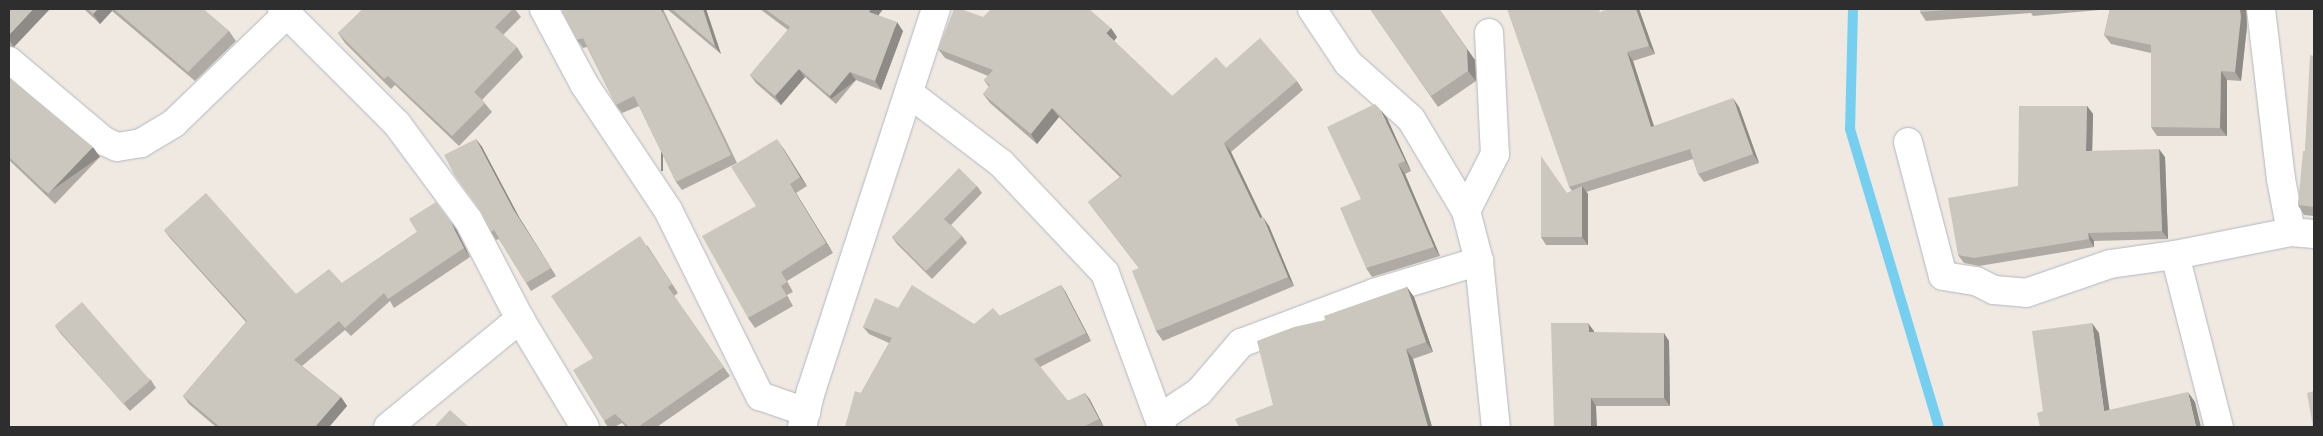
<!DOCTYPE html>
<html>
<head>
<meta charset="utf-8">
<style>
	body { margin:0 }
	#map { position:relative; width:2323px; height:436px; overflow:hidden; background:#efe9e1; font-family:"Noto Sans",sans-serif }
	div>[style] { position:absolute }
	.stream>* { height:10px; margin:-5px; padding:0 5px; transform-origin:5px; border-radius:5px; background:#75cff0 }
	.roads { filter:drop-shadow(0 0 1px #b4b7c1) drop-shadow(0 0 1px #b4b7c1) }
	.street>* { height:28px; margin:-14px; padding:0 14px; transform-origin:14px; border-radius:14px; background:#fff }
	.secondary>* { height:28px; margin:-14px; padding:0 14px; transform-origin:14px; border-radius:14px; background:#fff }
	.wall>* { inset:0; background:#afaba4 }
	.shaded-wall>* { inset:0; background:#8e8b86; transform-origin:0 0 }
	.building>* { inset:0; background:#cbc7bf; transform-origin:0 0 }
	span { translate:-50% -50%; white-space:nowrap; text-align:center; line-height:1.15; -webkit-text-stroke:5px #fff; paint-order:stroke }
	.frame { position:absolute; inset:0; border:10px solid #2e2e2e; pointer-events:none }
</style>
</head>
<body>
<div id="map">
	<div class="stream">
		<div style="left:1853px;top:9px;width:120px;rotate:91.4deg"></div>
		<div style="left:1850px;top:129px;width:311px;rotate:73.4deg"></div>
	</div>
	<div class="roads">
		<div class="street">
			<div style="left:282px;top:9px;width:163px;rotate:45deg"></div>
			<div style="left:397px;top:124px;width:121px;rotate:53.4deg"></div>
			<div style="left:469px;top:221px;width:110px;rotate:62.5deg"></div>
			<div style="left:520px;top:319px;width:126px;rotate:59deg"></div>
			<div style="left:544px;top:9px;width:85px;rotate:61.9deg"></div>
			<div style="left:584px;top:84px;width:151px;rotate:56.3deg"></div>
			<div style="left:668px;top:210px;width:208px;rotate:63.7deg"></div>
			<div style="left:760px;top:396px;width:49px;rotate:19.2deg"></div>
			<div style="left:1312px;top:9px;width:65px;rotate:56.3deg"></div>
			<div style="left:1348px;top:63px;width:84px;rotate:41.6deg"></div>
			<div style="left:1411px;top:119px;width:107px;rotate:59.1deg"></div>
			<div style="left:2261px;top:9px;width:171px;rotate:83.3deg"></div>
			<div style="left:2281px;top:179px;width:54px;rotate:79.3deg"></div>
			<div style="left:1489px;top:33px;width:121px;rotate:87.2deg"></div>
			<div style="left:1495px;top:154px;width:64px;rotate:117deg"></div>
			<div style="left:1466px;top:211px;width:52px;rotate:75.4deg"></div>
			<div style="left:1479px;top:261px;width:167px;rotate:84.2deg"></div>
			<div style="left:9px;top:61px;width:124px;rotate:40.1deg"></div>
			<div style="left:104px;top:141px;width:14px;rotate:25deg"></div>
			<div style="left:117px;top:147px;width:24px;rotate:-9deg"></div>
			<div style="left:141px;top:143px;width:39px;rotate:-31deg"></div>
			<div style="left:174px;top:123px;width:158px;rotate:-44deg"></div>
			<div style="left:909px;top:93px;width:116px;rotate:37.3deg"></div>
			<div style="left:1001px;top:163px;width:151px;rotate:46.6deg"></div>
			<div style="left:1105px;top:273px;width:164px;rotate:69.7deg"></div>
			<div style="left:1908px;top:142px;width:138px;rotate:75.4deg"></div>
			<div style="left:1943px;top:276px;width:33px;rotate:9deg"></div>
			<div style="left:1976px;top:281px;width:20px;rotate:27deg"></div>
			<div style="left:1994px;top:290px;width:32px;rotate:5deg"></div>
			<div style="left:2026px;top:293px;width:89px;rotate:-19deg"></div>
			<div style="left:2110px;top:264px;width:66px;rotate:-7.9deg"></div>
			<div style="left:2175px;top:255px;width:118px;rotate:-11.2deg"></div>
			<div style="left:2291px;top:232px;width:23px;rotate:5deg"></div>
			<div style="left:2175px;top:255px;width:178px;rotate:75.7deg"></div>
			<div style="left:1160px;top:418px;width:47px;rotate:-33.7deg"></div>
			<div style="left:1199px;top:392px;width:65px;rotate:-49.4deg"></div>
			<div style="left:1241px;top:343px;width:142px;rotate:-20.6deg"></div>
			<div style="left:1374px;top:293px;width:110px;rotate:-16.9deg"></div>
			<div style="left:388px;top:427px;width:171px;rotate:-39.3deg"></div>
		</div>
		<div class="secondary">
			<div style="left:802px;top:427px;width:37px;rotate:-76deg"></div>
			<div style="left:811px;top:391px;width:402px;rotate:-71.9deg"></div>
		</div>
	</div>
	<div class="wall">
		<div style="clip-path:polygon(9px 9px,14px 47px,9px 46px)"></div>
		<div style="clip-path:polygon(84px 9px,203px 9px,229px 31px,236px 41px,195px 81px,112px 11px,100px 24px)"></div>
		<div style="clip-path:polygon(363px 9px,515px 9px,521px 17px,503px 35px,517px 47px,523px 57px,482px 100px,492px 112px,459px 146px,395px 85px,391px 89px,345px 43px,338px 33px)"></div>
		<div style="clip-path:polygon(569px 9px,663px 9px,737px 163px,682px 190px,676px 182px,639px 106px,622px 113px,616px 105px,587px 47px,583px 48px,577px 40px)"></div>
		<div style="clip-path:polygon(667px 9px,706px 9px,721px 54px)"></div>
		<div style="clip-path:polygon(760px 9px,883px 9px,878px 15px,903px 31px,881px 90px,856px 80px,836px 104px,805px 77px,781px 105px,756px 83px,750px 75px,788px 30px)"></div>
		<div style="clip-path:polygon(1370px 9px,1475px 60px,1476px 81px,1438px 107px)"></div>
		<div style="clip-path:polygon(1603px 9px,1603px 11px,1639px 9px,1655px 54px,1633px 61px,1654px 126px,1739px 107px,1759px 163px,1704px 182px,1698px 174px,1693px 159px,1586px 192px,1588px 194px,1588px 245px,1546px 245px,1541px 237px,1567px 193px,1572px 191px,1569px 187px)"></div>
		<div style="clip-path:polygon(1920px 9px,2246px 9px,2247px 26px,2241px 81px,2227px 80px,2227px 136px,2157px 136px,2151px 127px,2151px 53px,2111px 44px,2104px 35px,2110px 9px,2033px 16px,2031px 13px,1926px 21px,1920px 12px)"></div>
		<div style="clip-path:polygon(983px 17px,1117px 37px,1114px 41px,1172px 96px,1226px 68px,1297px 81px,1303px 90px,1231px 152px,1262px 217px,1269px 226px,1294px 286px,1163px 341px,1156px 331px,1139px 268px,1088px 202px,1120px 177px,1059px 117px,1037px 144px,990px 103px,983px 94px,989px 87px,984px 80px,988px 76px,945px 58px,938px 49px)"></div>
		<div style="clip-path:polygon(2314px 56px,2314px 216px,2304px 215px,2298px 205px,2305px 151px)"></div>
		<div style="clip-path:polygon(9px 77px,100px 157px,55px 204px,9px 160px)"></div>
		<div style="clip-path:polygon(2087px 106px,2093px 114px,2092px 151px,2165px 157px,2168px 239px,2094px 241px,2094px 247px,1979px 266px,1964px 263px,1958px 255px)"></div>
		<div style="clip-path:polygon(1387px 118px,1411px 171px,1405px 174px,1440px 256px,1372px 277px,1366px 268px,1361px 199px)"></div>
		<div style="clip-path:polygon(476px 139px,482px 147px,519px 217px,556px 276px,531px 291px,499px 239px,496px 240px,491px 232px,478px 207px)"></div>
		<div style="clip-path:polygon(783px 148px,807px 186px,796px 193px,833px 253px,787px 281px,793px 292px,787px 295px,793px 306px,755px 328px,748px 318px,756px 206px)"></div>
		<div style="clip-path:polygon(977px 186px,982px 193px,951px 225px,962px 236px,967px 243px,932px 279px,897px 244px,892px 237px)"></div>
		<div style="clip-path:polygon(456px 229px,470px 257px,394px 308px,390px 301px,351px 336px,345px 330px,302px 366px,341px 397px,347px 406px,329px 427px,216px 427px,189px 404px,183px 396px,246px 322px,170px 238px,164px 230px,296px 294px,342px 283px,417px 232px)"></div>
		<div style="clip-path:polygon(647px 245px,678px 293px,674px 296px,730px 376px,657px 427px,626px 427px,622px 423px,614px 427px,608px 427px,604px 421px)"></div>
		<div style="clip-path:polygon(1061px 285px,1066px 293px,1091px 341px,1040px 367px,1068px 401px,1085px 393px,1090px 400px,1104px 427px,845px 427px,861px 393px,889px 343px,869px 334px,863px 327px,974px 324px,1000px 316px)"></div>
		<div style="clip-path:polygon(1407px 287px,1414px 297px,1433px 352px,1413px 359px,1432px 427px,1239px 427px,1273px 405px,1325px 320px)"></div>
		<div style="clip-path:polygon(55px 326px,151px 380px,156px 388px,130px 411px,61px 334px)"></div>
		<div style="clip-path:polygon(1594px 331px,1594px 332px,1669px 341px,1670px 406px,1596px 406px,1554px 427px)"></div>
	</div>
	<div class="shaded-wall">
		<div style="clip-path:polygon(33px 9px,50px 9px,14px 47px,9px 39px,9px 35px)"></div>
		<div style="clip-path:polygon(98px 9px,111px 9px,112px 11px,100px 24px,93px 14px)"></div>
		<div style="left:661px;top:9px;width:2px;height:162px"></div>
		<div style="clip-path:polygon(703px 9px,706px 9px,721px 54px,715px 46px)"></div>
		<div style="clip-path:polygon(871px 9px,883px 9px,875px 20px,869px 12px)"></div>
		<div style="clip-path:polygon(1439px 9px,1475px 60px,1476px 81px,1468px 71px)"></div>
		<div style="clip-path:polygon(1636px 9px,1639px 9px,1655px 54px,1649px 46px)"></div>
		<div style="clip-path:polygon(2240px 9px,2246px 9px,2247px 26px,2241px 81px,2235px 72px)"></div>
		<div style="clip-path:polygon(897px 22px,903px 31px,881px 90px,875px 81px)"></div>
		<div style="clip-path:polygon(1111px 28px,1117px 37px,1113px 42px,1106px 33px)"></div>
		<div style="clip-path:polygon(1627px 52px,1633px 61px,1657px 136px,1651px 127px)"></div>
		<div style="clip-path:polygon(799px 69px,805px 77px,781px 105px,775px 96px)"></div>
		<div style="clip-path:polygon(2221px 71px,2227px 80px,2227px 136px,2220px 128px)"></div>
		<div style="left:850px;top:72px;width:10px;height:31px;rotate:53deg"></div>
		<div style="clip-path:polygon(1733px 98px,1739px 107px,1759px 163px,1753px 154px)"></div>
		<div style="clip-path:polygon(2087px 106px,2093px 114px,2092px 159px,2086px 151px)"></div>
		<div style="clip-path:polygon(1052px 108px,1059px 117px,1037px 144px,1031px 134px)"></div>
		<div style="clip-path:polygon(1380px 109px,1387px 118px,1411px 171px,1405px 161px)"></div>
		<div style="clip-path:polygon(476px 139px,482px 147px,519px 217px,556px 276px,513px 209px)"></div>
		<div style="clip-path:polygon(777px 139px,783px 148px,807px 186px,800px 177px)"></div>
		<div style="clip-path:polygon(1224px 143px,1231px 152px,1267px 227px,1260px 218px)"></div>
		<div style="left:93px;top:147px;width:12px;height:65px;rotate:55deg"></div>
		<div style="clip-path:polygon(2159px 149px,2165px 157px,2168px 239px,2162px 231px)"></div>
		<div style="clip-path:polygon(1398px 164px,1405px 174px,1440px 256px,1434px 247px)"></div>
		<div style="clip-path:polygon(790px 184px,796px 193px,833px 253px,826px 243px)"></div>
		<div style="clip-path:polygon(1582px 186px,1588px 194px,1588px 245px,1582px 237px)"></div>
		<div style="clip-path:polygon(1263px 217px,1269px 226px,1294px 286px,1288px 277px)"></div>
		<div style="clip-path:polygon(450px 221px,456px 229px,470px 257px,464px 248px)"></div>
		<div style="clip-path:polygon(2088px 233px,2094px 241px,2094px 247px,2089px 239px)"></div>
		<div style="clip-path:polygon(1061px 285px,1066px 293px,1091px 341px,1086px 333px)"></div>
		<div style="clip-path:polygon(1407px 287px,1414px 297px,1433px 352px,1426px 342px)"></div>
		<div style="clip-path:polygon(1588px 323px,1594px 331px,1594px 340px,1589px 332px)"></div>
		<div style="clip-path:polygon(2092px 323px,2099px 333px,2111px 421px,2104px 411px)"></div>
		<div style="clip-path:polygon(1664px 333px,1669px 341px,1670px 406px,1664px 398px)"></div>
		<div style="clip-path:polygon(1406px 349px,1413px 359px,1432px 427px,1428px 427px)"></div>
		<div style="clip-path:polygon(2188px 392px,2195px 402px,2201px 427px,2196px 427px)"></div>
		<div style="clip-path:polygon(1085px 393px,1090px 400px,1104px 427px,1099px 419px)"></div>
		<div style="clip-path:polygon(341px 397px,347px 406px,329px 427px,315px 427px)"></div>
		<div style="clip-path:polygon(1591px 398px,1596px 406px,1597px 427px,1591px 427px)"></div>
	</div>
	<div class="building">
		<div style="clip-path:polygon(9px 9px,33px 9px,9px 35px)"></div>
		<div style="clip-path:polygon(88px 9px,98px 9px,93px 14px)"></div>
		<div style="clip-path:polygon(114px 9px,203px 9px,229px 31px,188px 72px)"></div>
		<div style="clip-path:polygon(363px 9px,513px 9px,495px 27px,517px 47px,474px 92px,485px 103px,452px 136px,388px 76px,384px 79px,338px 33px)"></div>
		<div style="clip-path:polygon(569px 9px,661px 9px,731px 155px,676px 182px,634px 96px,616px 105px,583px 38px,577px 40px,561px 11px)"></div>
		<div style="clip-path:polygon(672px 9px,703px 9px,715px 46px)"></div>
		<div style="clip-path:polygon(765px 9px,871px 9px,869px 12px,897px 22px,875px 81px,850px 72px,830px 96px,799px 69px,775px 96px,750px 75px,790px 27px)"></div>
		<div style="clip-path:polygon(954px 9px,961px 9px,983px 17px,991px 9px,1089px 9px,1111px 28px,1106px 33px,1172px 96px,1216px 57px,1226px 68px,1260px 38px,1297px 81px,1224px 143px,1260px 218px,1263px 217px,1288px 277px,1156px 331px,1132px 271px,1139px 268px,1088px 202px,1122px 176px,1052px 108px,1031px 134px,983px 94px,990px 85px,984px 80px,993px 70px,938px 49px)"></div>
		<div style="clip-path:polygon(1370px 9px,1439px 9px,1467px 49px,1468px 71px,1431px 96px)"></div>
		<div style="clip-path:polygon(1507px 9px,1599px 9px,1600px 12px,1609px 9px,1636px 9px,1649px 46px,1627px 52px,1651px 127px,1733px 98px,1753px 154px,1698px 174px,1690px 149px,1569px 187px)"></div>
		<div style="clip-path:polygon(1920px 9px,1962px 9px,1920px 12px)"></div>
		<div style="clip-path:polygon(2110px 9px,2240px 9px,2241px 17px,2235px 72px,2221px 71px,2220px 128px,2151px 127px,2151px 45px,2104px 35px)"></div>
		<div style="clip-path:polygon(2310px 55px,2314px 56px,2314px 207px,2298px 205px,2303px 151px,2305px 151px)"></div>
		<div style="clip-path:polygon(9px 77px,93px 147px,48px 194px,9px 157px)"></div>
		<div style="clip-path:polygon(1375px 104px,1380px 109px,1405px 161px,1398px 164px,1434px 247px,1366px 268px,1340px 208px,1361px 199px,1327px 127px)"></div>
		<div style="clip-path:polygon(2019px 106px,2087px 106px,2086px 151px,2159px 149px,2162px 231px,2088px 233px,2089px 239px,1974px 258px,1958px 255px,1948px 198px,2018px 186px)"></div>
		<div style="clip-path:polygon(476px 139px,513px 209px,551px 268px,526px 283px,494px 230px,491px 232px,477px 206px,455px 176px,444px 155px)"></div>
		<div style="clip-path:polygon(777px 139px,800px 177px,790px 184px,826px 243px,781px 272px,787px 282px,781px 286px,787px 296px,748px 318px,702px 236px,756px 206px,731px 167px)"></div>
		<div style="clip-path:polygon(1541px 156px,1567px 193px,1582px 186px,1582px 237px,1541px 237px)"></div>
		<div style="clip-path:polygon(959px 168px,977px 186px,944px 219px,962px 236px,926px 271px,892px 237px)"></div>
		<div style="clip-path:polygon(206px 193px,296px 294px,329px 269px,342px 283px,417px 232px,409px 219px,436px 202px,450px 221px,464px 248px,388px 299px,384px 293px,345px 328px,339px 321px,294px 360px,341px 397px,315px 427px,220px 427px,183px 396px,247px 321px,164px 230px)"></div>
		<div style="clip-path:polygon(640px 236px,672px 284px,668px 287px,724px 367px,638px 427px,629px 427px,615px 414px,604px 421px,573px 370px,593px 358px,551px 296px)"></div>
		<div style="clip-path:polygon(912px 285px,974px 324px,993px 308px,1000px 316px,1061px 285px,1086px 333px,1034px 359px,1068px 401px,1085px 393px,1099px 419px,1083px 427px,845px 427px,855px 391px,861px 393px,892px 338px,863px 327px,875px 298px,898px 308px)"></div>
		<div style="clip-path:polygon(1407px 287px,1426px 342px,1406px 349px,1428px 427px,1239px 427px,1235px 419px,1273px 405px,1257px 341px,1294px 327px,1325px 320px,1324px 316px)"></div>
		<div style="left:82px;top:302px;width:104px;height:36px;rotate:49deg"></div>
		<div style="clip-path:polygon(1551px 323px,1588px 323px,1589px 332px,1664px 333px,1664px 398px,1591px 398px,1591px 427px,1554px 427px)"></div>
		<div style="clip-path:polygon(2092px 323px,2104px 411px,2188px 392px,2196px 427px,2040px 427px,2037px 413px,2043px 411px,2032px 331px)"></div>
		<div style="clip-path:polygon(2314px 391px,2314px 427px,2313px 427px,2307px 393px)"></div>
		<div style="clip-path:polygon(450px 410px,469px 427px,434px 427px)"></div>
	</div>
	<div class="frame"></div>
</div>
</body>
</html>
